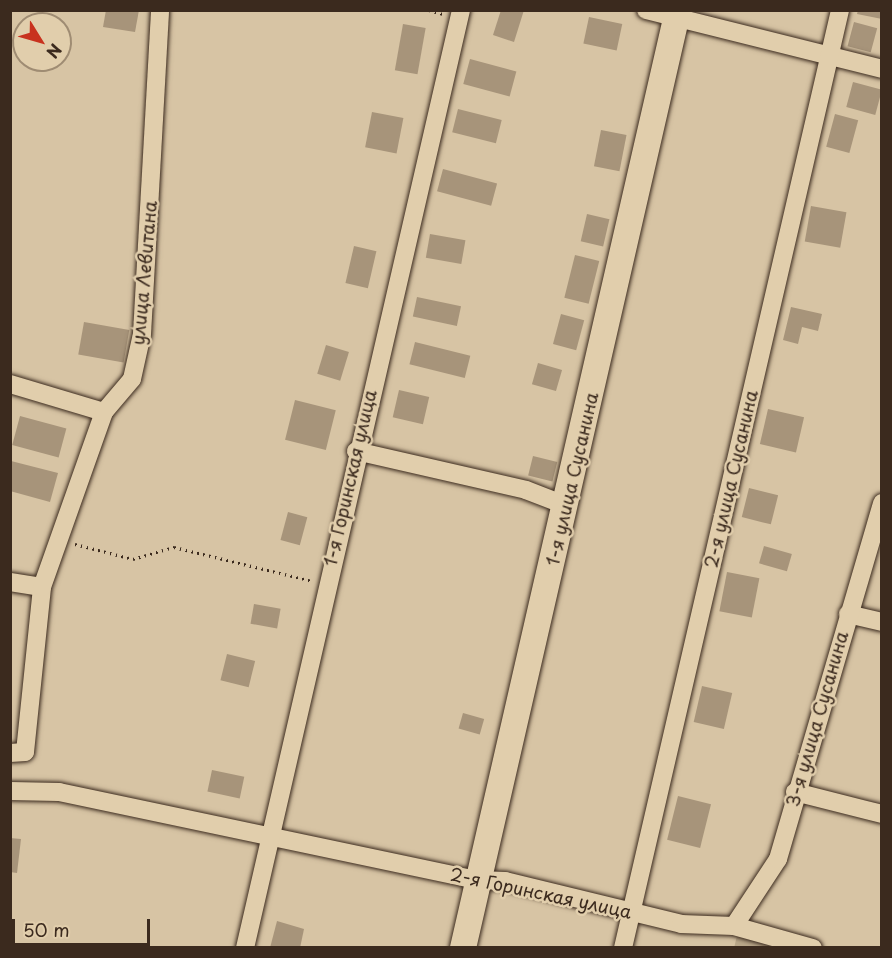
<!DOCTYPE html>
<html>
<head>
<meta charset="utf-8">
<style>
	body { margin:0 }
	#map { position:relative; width:892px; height:958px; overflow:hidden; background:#d7c4a4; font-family:"Playpen Sans",sans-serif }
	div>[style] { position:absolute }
	.green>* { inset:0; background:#baa88a }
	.building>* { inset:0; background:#a7947a; transform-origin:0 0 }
	.path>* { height:3px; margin-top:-1.5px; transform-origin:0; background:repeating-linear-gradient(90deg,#3b2a1e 0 1.5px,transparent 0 6px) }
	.roads { filter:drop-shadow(0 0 2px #3b2a1e) drop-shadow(0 0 2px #3b2a1e) }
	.street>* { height:18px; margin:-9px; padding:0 9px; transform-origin:9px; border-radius:9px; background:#e1ceac }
	.secondary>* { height:26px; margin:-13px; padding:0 13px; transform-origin:13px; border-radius:13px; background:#e1ceac }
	span { translate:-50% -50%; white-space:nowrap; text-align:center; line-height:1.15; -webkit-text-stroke:5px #e1ceac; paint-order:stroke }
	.street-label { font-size:18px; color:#3b2a1e }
	.frame { position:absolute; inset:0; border:12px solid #3b2a1e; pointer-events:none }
	.north { position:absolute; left:12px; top:12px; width:60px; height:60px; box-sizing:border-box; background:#e1ceac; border:2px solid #9f8c73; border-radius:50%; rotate:127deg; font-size:16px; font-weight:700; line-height:24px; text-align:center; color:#3b2a1e }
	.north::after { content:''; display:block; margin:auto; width:21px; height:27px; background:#c8321e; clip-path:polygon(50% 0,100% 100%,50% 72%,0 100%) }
	.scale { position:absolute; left:12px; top:919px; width:138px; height:27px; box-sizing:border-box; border:3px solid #3b2a1e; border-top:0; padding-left:8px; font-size:18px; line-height:21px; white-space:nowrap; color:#3b2a1e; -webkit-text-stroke:4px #e1ceac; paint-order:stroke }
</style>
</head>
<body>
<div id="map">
	<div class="green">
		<div style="clip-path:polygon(737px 936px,778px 948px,734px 948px)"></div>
	</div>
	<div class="building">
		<div style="clip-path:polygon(106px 10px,139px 10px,135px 32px,103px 27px)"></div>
		<div style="clip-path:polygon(501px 10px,524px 10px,514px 42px,493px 35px)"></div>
		<div style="clip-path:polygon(858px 10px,882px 10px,882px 19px,857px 14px)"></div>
		<div style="left:589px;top:17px;width:34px;height:27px;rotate:12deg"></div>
		<div style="left:854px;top:22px;width:24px;height:25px;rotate:15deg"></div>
		<div style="left:403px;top:24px;width:23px;height:47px;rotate:10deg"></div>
		<div style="left:470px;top:59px;width:48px;height:26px;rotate:15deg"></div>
		<div style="left:853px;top:82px;width:30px;height:26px;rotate:15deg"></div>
		<div style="left:458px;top:109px;width:45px;height:24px;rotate:14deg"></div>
		<div style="left:372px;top:112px;width:32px;height:36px;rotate:11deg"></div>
		<div style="left:835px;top:114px;width:24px;height:34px;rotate:15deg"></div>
		<div style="left:601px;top:130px;width:26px;height:37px;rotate:11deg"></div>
		<div style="left:443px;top:169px;width:56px;height:23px;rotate:15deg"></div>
		<div style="left:811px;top:206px;width:36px;height:36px;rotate:10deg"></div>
		<div style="left:587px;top:214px;width:23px;height:28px;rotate:13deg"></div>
		<div style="left:430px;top:234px;width:36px;height:24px;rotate:10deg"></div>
		<div style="left:354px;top:246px;width:23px;height:38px;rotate:13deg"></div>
		<div style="left:575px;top:255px;width:25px;height:44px;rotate:14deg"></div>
		<div style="left:417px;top:297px;width:45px;height:20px;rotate:12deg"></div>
		<div style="clip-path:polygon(791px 307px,822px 314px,818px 331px,802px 327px,798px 344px,783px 340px)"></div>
		<div style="left:561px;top:314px;width:24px;height:31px;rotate:15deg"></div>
		<div style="left:84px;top:322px;width:46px;height:33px;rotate:10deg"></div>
		<div style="left:415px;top:342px;width:57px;height:23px;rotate:14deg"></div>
		<div style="left:326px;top:345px;width:24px;height:30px;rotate:17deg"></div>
		<div style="left:538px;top:363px;width:25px;height:22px;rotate:16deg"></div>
		<div style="left:399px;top:390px;width:31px;height:28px;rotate:13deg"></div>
		<div style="left:295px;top:400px;width:42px;height:41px;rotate:14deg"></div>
		<div style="left:768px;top:409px;width:37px;height:36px;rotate:13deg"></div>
		<div style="left:20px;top:416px;width:48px;height:30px;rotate:15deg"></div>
		<div style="left:533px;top:456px;width:25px;height:20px;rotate:14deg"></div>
		<div style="clip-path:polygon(11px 461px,58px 473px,50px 502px,10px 491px)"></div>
		<div style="left:749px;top:488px;width:30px;height:30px;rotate:14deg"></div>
		<div style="left:288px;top:512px;width:20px;height:29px;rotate:15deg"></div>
		<div style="left:764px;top:546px;width:29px;height:18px;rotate:16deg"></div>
		<div style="left:727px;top:572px;width:33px;height:40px;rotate:11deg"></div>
		<div style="left:254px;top:604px;width:27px;height:20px;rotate:10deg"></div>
		<div style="left:227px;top:654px;width:29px;height:27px;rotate:14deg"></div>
		<div style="left:702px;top:686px;width:31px;height:37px;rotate:13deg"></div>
		<div style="left:463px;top:713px;width:22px;height:16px;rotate:16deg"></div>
		<div style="left:212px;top:770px;width:33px;height:22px;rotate:12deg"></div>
		<div style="left:678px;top:796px;width:34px;height:45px;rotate:14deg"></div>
		<div style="clip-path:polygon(10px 838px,21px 839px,17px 873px,10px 872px)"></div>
		<div style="clip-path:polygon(277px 921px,304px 929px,300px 948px,270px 948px)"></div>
	</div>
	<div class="path">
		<div style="left:429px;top:10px;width:15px;rotate:16deg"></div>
		<div style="left:75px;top:544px;width:60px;rotate:14.5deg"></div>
		<div style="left:133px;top:559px;width:43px;rotate:-16.3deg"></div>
		<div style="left:174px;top:547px;width:142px;rotate:13.8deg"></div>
	</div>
	<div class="roads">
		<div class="street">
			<div style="left:646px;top:10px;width:243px;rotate:14deg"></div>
			<div style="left:10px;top:384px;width:98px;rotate:16.6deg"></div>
			<div style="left:356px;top:451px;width:174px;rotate:12.9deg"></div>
			<div style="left:526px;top:490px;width:44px;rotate:21.3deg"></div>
			<div style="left:10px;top:582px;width:32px;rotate:9deg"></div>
			<div style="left:848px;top:614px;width:35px;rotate:13deg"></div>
			<div style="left:10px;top:753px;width:15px;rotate:-4deg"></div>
			<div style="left:25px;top:752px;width:166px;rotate:-84.1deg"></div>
			<div style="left:42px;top:587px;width:186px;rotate:-70.5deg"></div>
			<div style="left:104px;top:412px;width:43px;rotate:-49.7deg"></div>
			<div style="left:132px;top:379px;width:46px;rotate:-77.5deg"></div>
			<div style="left:142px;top:334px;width:324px;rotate:-86.8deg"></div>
			<div style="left:10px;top:791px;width:49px;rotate:1.2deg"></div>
			<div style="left:59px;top:792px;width:428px;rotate:11.9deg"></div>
			<div style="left:478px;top:880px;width:27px;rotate:2deg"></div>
			<div style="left:505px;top:881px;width:181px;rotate:13.7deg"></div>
			<div style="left:681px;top:924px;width:53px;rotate:2.2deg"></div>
			<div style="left:734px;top:926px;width:82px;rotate:15.6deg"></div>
			<div style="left:795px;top:792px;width:90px;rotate:14.2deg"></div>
			<div style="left:734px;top:926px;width:80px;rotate:-56.7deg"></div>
			<div style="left:778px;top:859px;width:371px;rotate:-73.7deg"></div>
			<div style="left:245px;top:948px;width:963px;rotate:-77.03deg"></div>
			<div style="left:623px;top:948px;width:963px;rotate:-76.97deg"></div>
		</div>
		<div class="secondary">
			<div style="left:463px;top:948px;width:962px;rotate:-77.09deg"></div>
		</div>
	</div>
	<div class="street-label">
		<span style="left:144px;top:273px;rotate:-85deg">улица Левитана</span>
		<span style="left:350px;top:478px;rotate:-77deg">1-я Горинская улица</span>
		<span style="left:572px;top:479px;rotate:-77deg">1-я улица Сусанина</span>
		<span style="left:731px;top:479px;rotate:-77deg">2-я улица Сусанина</span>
		<span style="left:817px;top:719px;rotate:-74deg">3-я улица Сусанина</span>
		<span style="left:541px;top:893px;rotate:12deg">2-я Горинская улица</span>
	</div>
	<div class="frame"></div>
	<div class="north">N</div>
	<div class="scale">50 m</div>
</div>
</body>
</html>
